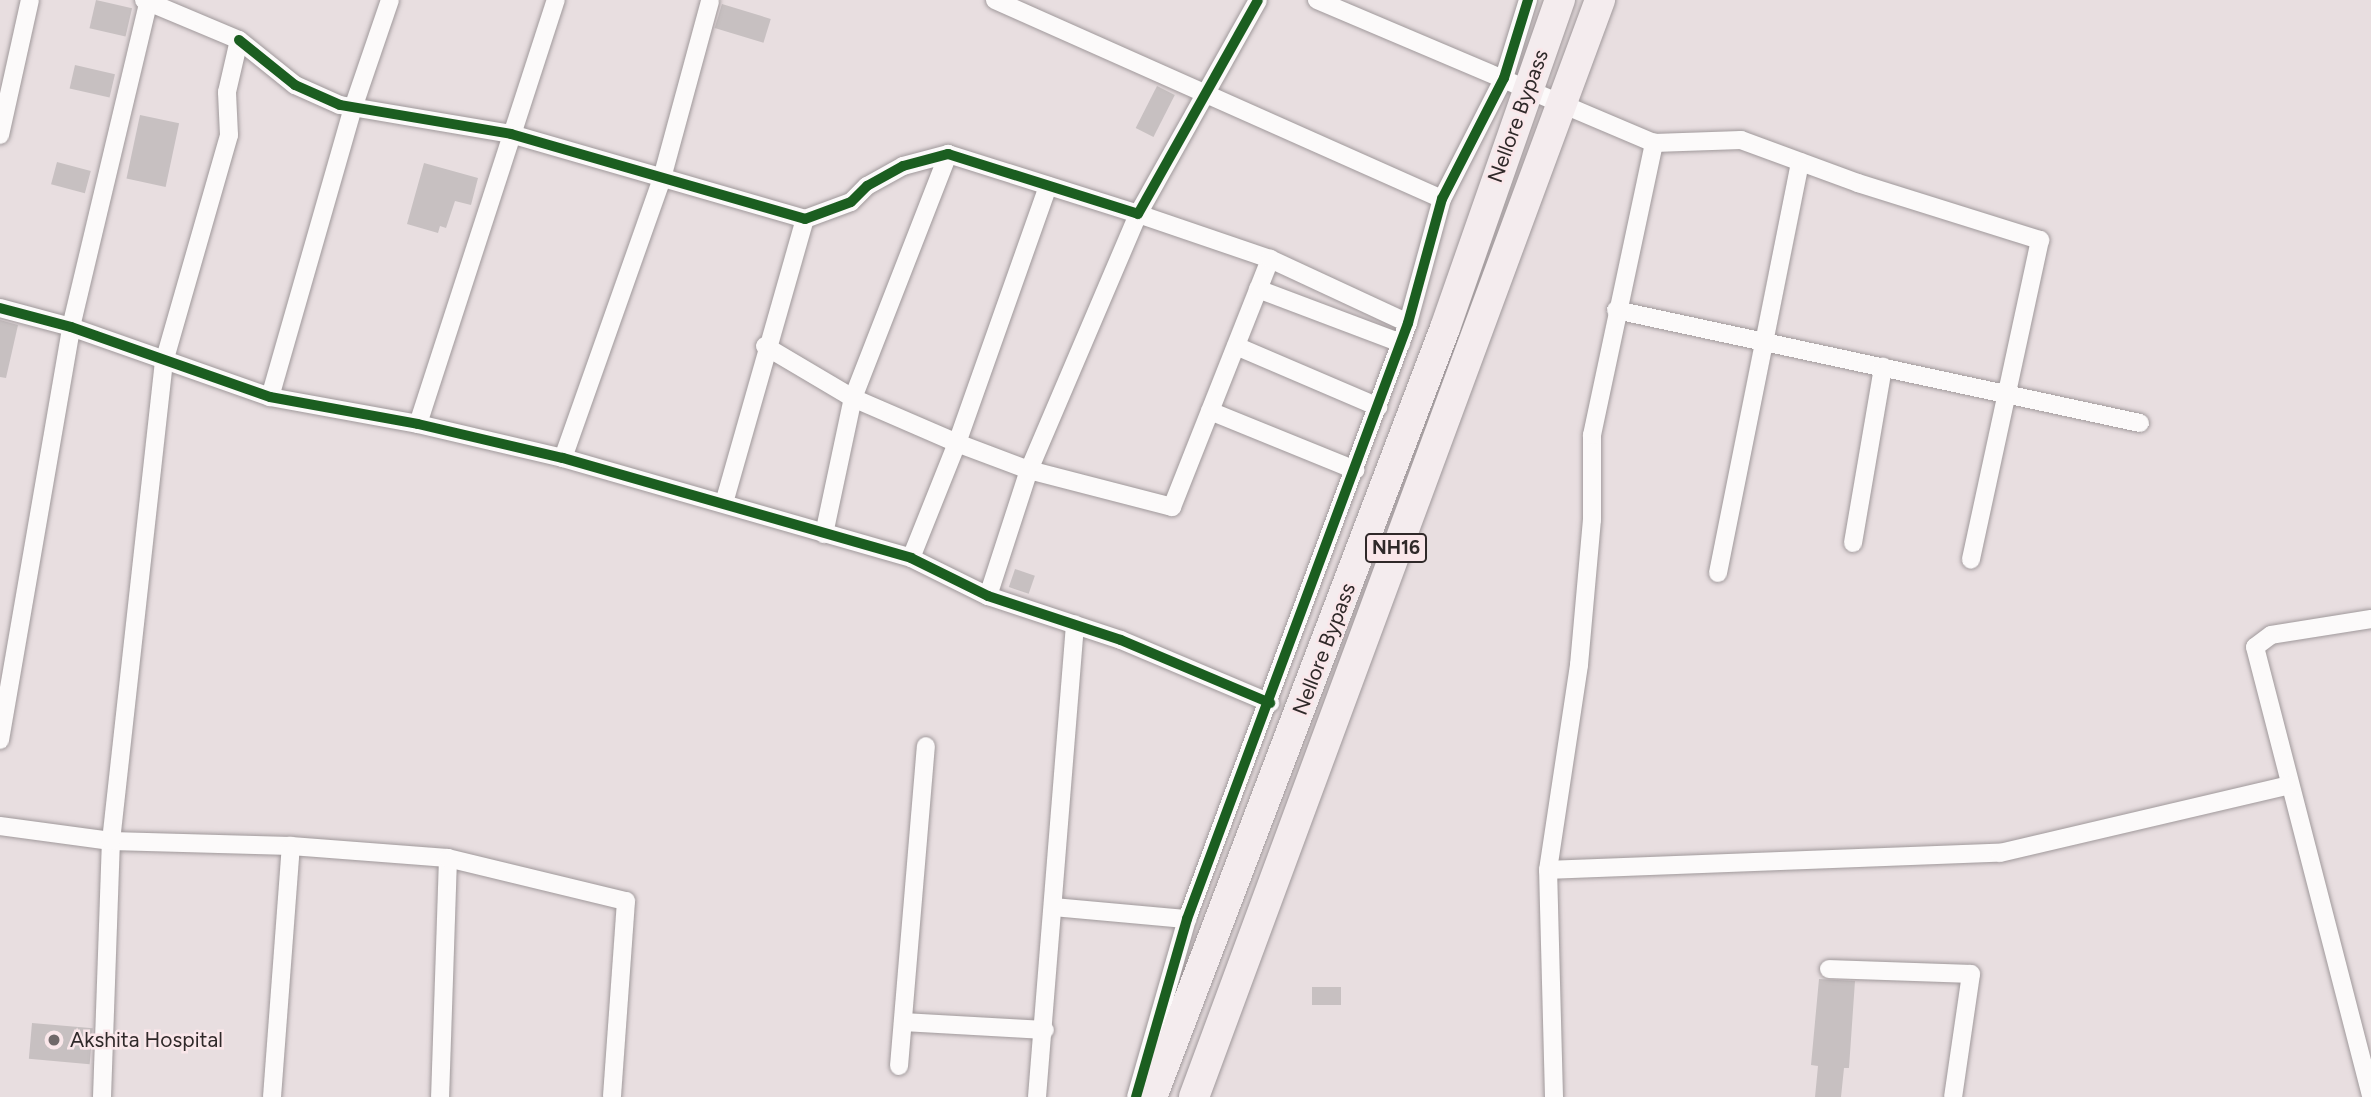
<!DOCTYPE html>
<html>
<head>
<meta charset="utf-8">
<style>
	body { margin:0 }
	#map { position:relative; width:2371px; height:1097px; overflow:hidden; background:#e8dee0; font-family:Figtree,sans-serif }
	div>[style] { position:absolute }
	.building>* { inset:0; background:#c7c0c1; transform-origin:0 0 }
	.roads { filter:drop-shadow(0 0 2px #a0999b) drop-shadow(0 0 2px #a0999b) }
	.minor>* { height:18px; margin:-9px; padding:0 9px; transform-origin:9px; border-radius:9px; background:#fcfafa }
	.trunk>* { height:30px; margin:-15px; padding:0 15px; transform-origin:15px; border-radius:15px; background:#f4ecee }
	.cycleway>* { height:10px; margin:-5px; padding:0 5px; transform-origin:5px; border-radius:5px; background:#1b5e20 }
	.dots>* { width:19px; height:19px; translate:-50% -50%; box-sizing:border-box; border:4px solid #fae7ea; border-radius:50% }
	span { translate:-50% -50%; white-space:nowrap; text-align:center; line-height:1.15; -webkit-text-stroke:5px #fae7ea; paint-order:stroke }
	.shield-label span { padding:2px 5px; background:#fae7ea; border:2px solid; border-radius:5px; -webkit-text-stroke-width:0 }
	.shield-label { font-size:19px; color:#2f2929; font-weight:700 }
	.street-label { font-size:21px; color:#2f2929 }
	.poi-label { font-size:21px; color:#2f2929 }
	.left { translate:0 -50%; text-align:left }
</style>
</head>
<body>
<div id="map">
	<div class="building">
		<div style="left:96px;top:0;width:37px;height:29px;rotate:13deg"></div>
		<div style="left:722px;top:4px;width:51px;height:25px;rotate:17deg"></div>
		<div style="left:75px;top:65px;width:41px;height:24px;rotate:13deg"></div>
		<div style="left:1157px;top:86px;width:20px;height:47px;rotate:27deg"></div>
		<div style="left:140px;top:115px;width:40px;height:65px;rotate:12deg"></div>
		<div style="left:57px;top:162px;width:35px;height:23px;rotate:15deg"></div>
		<div style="clip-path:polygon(424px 163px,478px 178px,471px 205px,455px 201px,446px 228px,440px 226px,438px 233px,407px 224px)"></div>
		<div style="clip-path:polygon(0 320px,18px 325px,6px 378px,0 377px)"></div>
		<div style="left:1015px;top:569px;width:21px;height:19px;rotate:19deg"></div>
		<div style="clip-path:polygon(1819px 979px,1855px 981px,1849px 1068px,1844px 1068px,1841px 1097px,1815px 1097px,1818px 1066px,1811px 1065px)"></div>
		<div style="left:1341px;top:987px;width:18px;height:29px;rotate:90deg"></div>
		<div style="left:32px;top:1023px;width:61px;height:36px;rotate:5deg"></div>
	</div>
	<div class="roads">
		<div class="minor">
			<div style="left:995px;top:0;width:489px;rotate:24deg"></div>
			<div style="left:1317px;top:0;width:366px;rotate:23deg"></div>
			<div style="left:1654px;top:143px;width:87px;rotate:-2deg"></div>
			<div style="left:1741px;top:140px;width:125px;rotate:20.2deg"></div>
			<div style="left:1858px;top:183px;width:191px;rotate:17.4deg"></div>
			<div style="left:2040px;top:240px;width:327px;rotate:102.2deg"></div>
			<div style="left:239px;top:40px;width:72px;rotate:38.8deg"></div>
			<div style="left:295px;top:85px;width:49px;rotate:24deg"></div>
			<div style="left:340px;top:105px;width:173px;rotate:9.6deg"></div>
			<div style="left:511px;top:134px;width:306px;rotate:16.1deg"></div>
			<div style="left:805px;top:219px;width:49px;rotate:-20.3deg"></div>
			<div style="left:851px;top:202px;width:23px;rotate:-45deg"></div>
			<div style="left:867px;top:186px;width:41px;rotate:-29.1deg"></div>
			<div style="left:903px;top:166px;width:47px;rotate:-14.9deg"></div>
			<div style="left:948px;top:154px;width:199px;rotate:17.5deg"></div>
			<div style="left:1138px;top:214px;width:245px;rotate:-60.7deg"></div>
			<div style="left:0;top:135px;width:138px;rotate:-77.5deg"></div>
			<div style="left:1258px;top:289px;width:153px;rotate:20.7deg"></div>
			<div style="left:0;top:308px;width:73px;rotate:15deg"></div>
			<div style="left:71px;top:327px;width:211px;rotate:19.4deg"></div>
			<div style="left:270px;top:397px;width:150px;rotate:10.3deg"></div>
			<div style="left:418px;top:424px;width:149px;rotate:13.2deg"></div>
			<div style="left:563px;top:458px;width:362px;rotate:16deg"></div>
			<div style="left:911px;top:558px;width:86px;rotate:26.3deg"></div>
			<div style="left:988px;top:596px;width:140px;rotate:18.3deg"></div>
			<div style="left:1121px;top:640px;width:162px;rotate:22.9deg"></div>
			<div style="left:1616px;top:310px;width:536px;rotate:12.17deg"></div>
			<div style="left:765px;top:346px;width:102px;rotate:30.6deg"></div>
			<div style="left:853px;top:398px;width:113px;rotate:23.4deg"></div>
			<div style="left:957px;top:443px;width:77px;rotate:20.6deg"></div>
			<div style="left:1029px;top:470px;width:148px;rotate:14.5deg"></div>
			<div style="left:1172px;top:507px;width:267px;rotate:-68.4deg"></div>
			<div style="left:1236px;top:346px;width:155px;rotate:23.2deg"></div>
			<div style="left:270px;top:397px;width:301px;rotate:-74deg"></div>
			<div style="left:353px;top:108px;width:114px;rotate:-71.1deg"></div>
			<div style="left:1210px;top:411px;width:157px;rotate:22.1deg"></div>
			<div style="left:418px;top:424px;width:446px;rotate:-72deg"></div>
			<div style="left:563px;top:458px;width:297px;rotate:-70.5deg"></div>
			<div style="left:662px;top:178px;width:183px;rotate:-74.8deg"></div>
			<div style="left:724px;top:503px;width:295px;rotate:-74.1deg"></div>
			<div style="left:824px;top:534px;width:139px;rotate:-78deg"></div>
			<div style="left:853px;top:398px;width:262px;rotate:-68.7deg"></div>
			<div style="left:1853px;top:543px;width:179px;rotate:-80.3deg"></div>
			<div style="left:911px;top:558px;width:124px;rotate:-68.2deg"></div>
			<div style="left:957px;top:443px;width:273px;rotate:-70.5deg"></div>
			<div style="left:1718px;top:573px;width:419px;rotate:-78.7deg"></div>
			<div style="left:988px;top:596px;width:133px;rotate:-72deg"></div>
			<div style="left:1029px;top:470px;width:278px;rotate:-66.9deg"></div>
			<div style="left:1138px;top:214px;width:139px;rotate:18.8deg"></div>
			<div style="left:1270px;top:259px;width:152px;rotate:24.9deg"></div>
			<div style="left:2371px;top:619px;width:101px;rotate:170.9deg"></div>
			<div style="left:2271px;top:635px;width:20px;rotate:143deg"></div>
			<div style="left:2255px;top:647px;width:462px;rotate:75.5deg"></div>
			<div style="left:0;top:740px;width:419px;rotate:-80.2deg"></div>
			<div style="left:71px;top:327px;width:336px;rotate:-76.6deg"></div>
			<div style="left:0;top:826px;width:112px;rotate:7.7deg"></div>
			<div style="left:111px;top:841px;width:180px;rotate:1.6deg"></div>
			<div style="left:291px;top:846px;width:157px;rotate:4.4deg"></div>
			<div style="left:448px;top:858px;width:239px;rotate:91.9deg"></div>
			<div style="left:448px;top:858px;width:183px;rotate:13.6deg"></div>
			<div style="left:626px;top:901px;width:196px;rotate:94.1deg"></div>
			<div style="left:1548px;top:870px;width:452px;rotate:-2.2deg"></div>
			<div style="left:2000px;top:853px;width:297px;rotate:-13.2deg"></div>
			<div style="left:1054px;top:907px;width:134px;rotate:5.2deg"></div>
			<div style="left:1829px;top:969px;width:142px;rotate:2deg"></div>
			<div style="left:1971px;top:974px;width:124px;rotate:98.3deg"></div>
			<div style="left:903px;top:1022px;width:142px;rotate:3.2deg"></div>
			<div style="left:899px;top:1066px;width:321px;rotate:-85.2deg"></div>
			<div style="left:102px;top:1097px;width:256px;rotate:-88deg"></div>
			<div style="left:111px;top:841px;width:482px;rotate:-83.7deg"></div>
			<div style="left:164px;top:362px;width:236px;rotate:-74deg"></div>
			<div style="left:229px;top:135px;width:43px;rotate:-92.7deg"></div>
			<div style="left:227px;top:92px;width:53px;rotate:-77deg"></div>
			<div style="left:239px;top:40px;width:103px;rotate:-157.2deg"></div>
			<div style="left:272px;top:1097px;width:252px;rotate:-85.7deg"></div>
			<div style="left:1037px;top:1097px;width:474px;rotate:-85.4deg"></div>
			<div style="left:1136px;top:1097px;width:185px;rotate:-74deg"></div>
			<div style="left:1187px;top:919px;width:636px;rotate:-69.65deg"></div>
			<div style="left:1408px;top:323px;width:129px;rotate:-74.7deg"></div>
			<div style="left:1442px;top:199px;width:136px;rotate:-62.9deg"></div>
			<div style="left:1504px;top:78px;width:82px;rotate:-72.9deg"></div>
			<div style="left:1554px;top:1097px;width:227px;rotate:-91.5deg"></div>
			<div style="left:1548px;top:870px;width:207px;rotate:-81.4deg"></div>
			<div style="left:1579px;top:665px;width:146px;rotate:-84.9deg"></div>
			<div style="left:1592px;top:520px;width:85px;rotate:-90deg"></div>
			<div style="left:1592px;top:435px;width:299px;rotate:-78deg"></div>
		</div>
		<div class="trunk">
			<div style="left:1152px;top:1097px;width:823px;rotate:-69.14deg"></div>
			<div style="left:1445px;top:328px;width:348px;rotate:-70.7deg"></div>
			<div style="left:1194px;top:1097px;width:1170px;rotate:-69.69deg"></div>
		</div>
	</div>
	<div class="cycleway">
		<div style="left:239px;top:40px;width:72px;rotate:38.8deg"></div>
		<div style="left:295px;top:85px;width:49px;rotate:24deg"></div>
		<div style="left:340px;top:105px;width:173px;rotate:9.6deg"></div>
		<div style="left:511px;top:134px;width:306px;rotate:16.1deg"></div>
		<div style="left:805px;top:219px;width:49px;rotate:-20.3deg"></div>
		<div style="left:851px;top:202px;width:23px;rotate:-45deg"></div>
		<div style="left:867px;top:186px;width:41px;rotate:-29.1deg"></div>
		<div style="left:903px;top:166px;width:47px;rotate:-14.9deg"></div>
		<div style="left:948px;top:154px;width:199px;rotate:17.5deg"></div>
		<div style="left:1138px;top:214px;width:245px;rotate:-60.7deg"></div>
		<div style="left:0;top:308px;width:73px;rotate:15deg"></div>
		<div style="left:71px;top:327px;width:211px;rotate:19.4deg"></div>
		<div style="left:270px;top:397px;width:150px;rotate:10.3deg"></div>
		<div style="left:418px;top:424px;width:149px;rotate:13.2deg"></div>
		<div style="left:563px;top:458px;width:362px;rotate:16deg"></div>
		<div style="left:911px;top:558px;width:86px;rotate:26.3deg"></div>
		<div style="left:988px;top:596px;width:140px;rotate:18.3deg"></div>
		<div style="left:1121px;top:640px;width:162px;rotate:22.9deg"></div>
		<div style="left:1136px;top:1097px;width:185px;rotate:-74deg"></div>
		<div style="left:1187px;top:919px;width:636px;rotate:-69.65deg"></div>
		<div style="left:1408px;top:323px;width:129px;rotate:-74.7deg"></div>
		<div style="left:1442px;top:199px;width:136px;rotate:-62.9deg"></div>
		<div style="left:1504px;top:78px;width:82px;rotate:-72.9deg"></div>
	</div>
	<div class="dots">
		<div style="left:54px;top:1040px;background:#706869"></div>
	</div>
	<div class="shield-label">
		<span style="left:1396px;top:548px">NH16</span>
	</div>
	<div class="street-label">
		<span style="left:1518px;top:116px;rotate:-70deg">Nellore Bypass</span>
		<span style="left:1324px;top:649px;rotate:-69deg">Nellore Bypass</span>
	</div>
	<div class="poi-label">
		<span class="left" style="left:70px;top:1040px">Akshita Hospital</span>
	</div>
</div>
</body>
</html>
